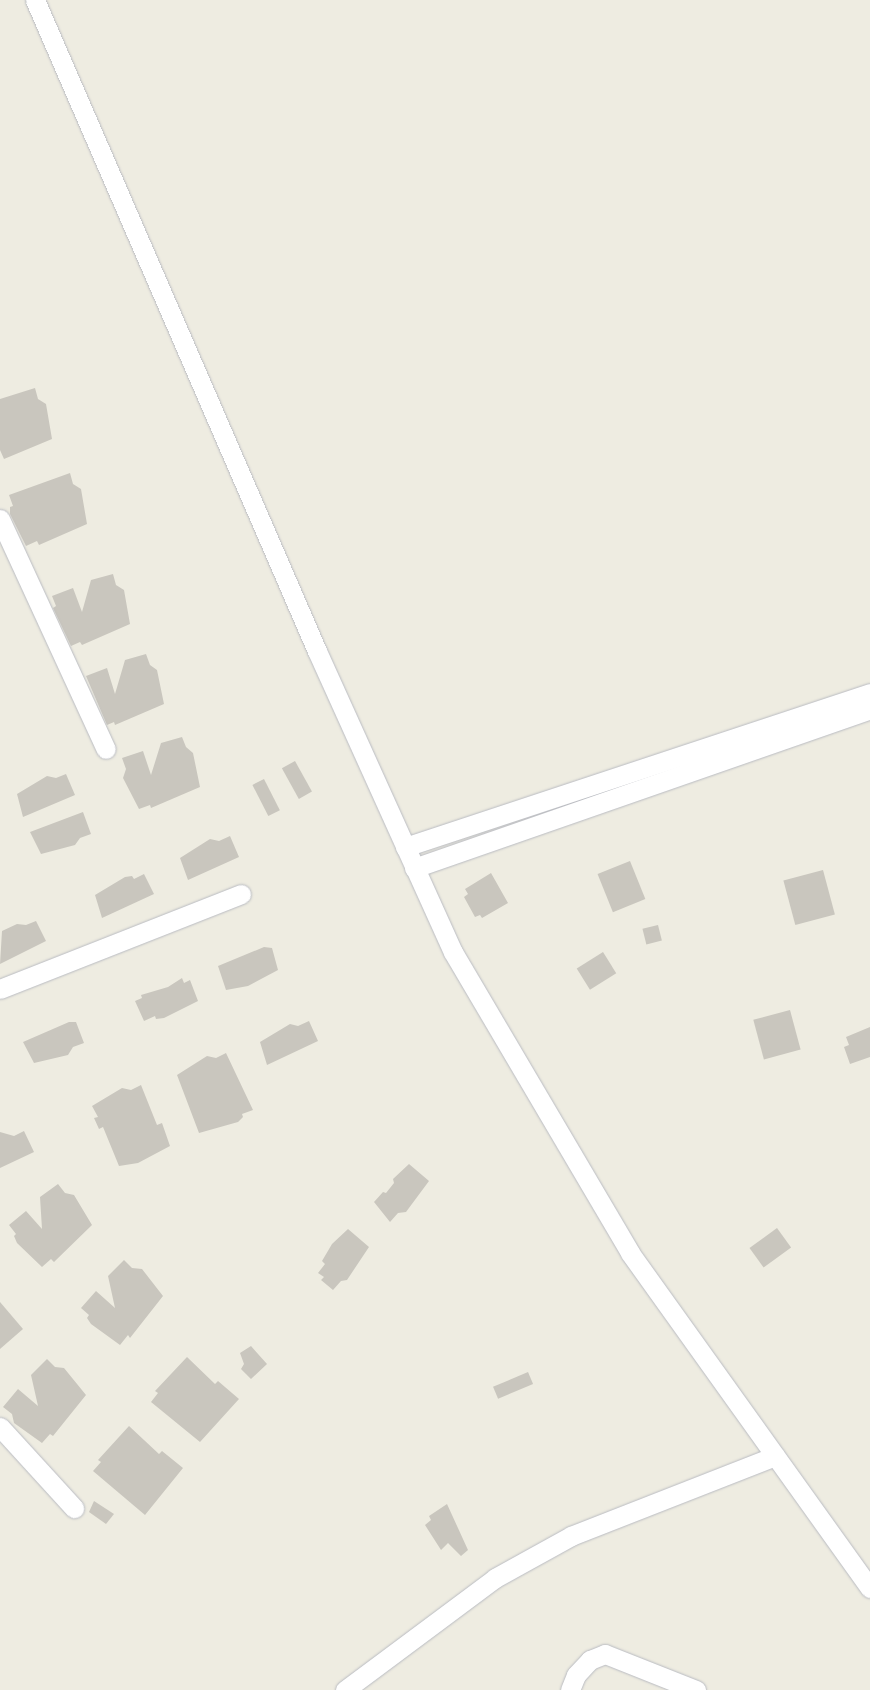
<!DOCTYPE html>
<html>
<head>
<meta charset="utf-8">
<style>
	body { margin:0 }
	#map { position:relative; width:870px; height:1690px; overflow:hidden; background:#eeece1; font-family:Jost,sans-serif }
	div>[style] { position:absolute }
	.building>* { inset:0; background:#c9c6be; transform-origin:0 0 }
	.roads { filter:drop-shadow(0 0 1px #b9bbc1) drop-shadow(0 0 1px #b9bbc1) }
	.minor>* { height:19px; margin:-9.5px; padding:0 9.5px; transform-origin:9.5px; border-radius:9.5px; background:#fff }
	span { translate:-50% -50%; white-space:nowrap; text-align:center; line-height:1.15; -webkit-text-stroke:5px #fff; paint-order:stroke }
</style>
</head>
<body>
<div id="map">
	<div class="building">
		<div style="clip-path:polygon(35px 388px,38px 399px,46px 404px,52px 439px,4px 459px,0 450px,0 399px)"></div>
		<div style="clip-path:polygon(70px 473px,73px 484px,81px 489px,87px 524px,39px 545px,37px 541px,26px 546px,10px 514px,10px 507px,13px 506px,9px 495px)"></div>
		<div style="clip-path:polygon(113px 574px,116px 585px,124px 590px,130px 624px,82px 645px,80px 642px,71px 646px,53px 608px,56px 606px,52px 596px,73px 588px,82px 612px,91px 580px)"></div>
		<div style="clip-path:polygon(146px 654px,150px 665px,157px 670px,164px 704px,115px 725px,114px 722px,107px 725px,86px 676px,107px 668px,115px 694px,125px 660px)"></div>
		<div style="clip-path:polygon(182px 737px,186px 747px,193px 753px,200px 787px,151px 808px,150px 805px,139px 809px,123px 778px,126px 769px,122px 758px,143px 751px,151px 775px,161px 743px)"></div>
		<div style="left:295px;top:761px;width:35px;height:15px;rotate:61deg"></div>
		<div style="clip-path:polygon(66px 774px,75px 795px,23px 817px,17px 794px,47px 776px,56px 778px)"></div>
		<div style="left:264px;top:779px;width:35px;height:13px;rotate:63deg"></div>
		<div style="clip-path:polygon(83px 812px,91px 834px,80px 838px,75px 845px,41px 854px,30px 832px)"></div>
		<div style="clip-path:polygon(230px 836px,239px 857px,188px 880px,180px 858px,210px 839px,219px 841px)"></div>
		<div style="left:630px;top:861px;width:41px;height:35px;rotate:68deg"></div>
		<div style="left:823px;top:870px;width:46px;height:41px;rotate:75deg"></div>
		<div style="clip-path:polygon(491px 873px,508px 903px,482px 918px,480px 915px,475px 917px,464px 897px,468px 894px,465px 889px)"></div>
		<div style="clip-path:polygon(144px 874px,154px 894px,102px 918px,95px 895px,125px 877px,132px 876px,134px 879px)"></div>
		<div style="clip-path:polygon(36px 921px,46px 941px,0 964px,2px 931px,17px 924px,26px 925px)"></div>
		<div style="left:658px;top:925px;width:16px;height:16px;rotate:76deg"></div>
		<div style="clip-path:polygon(264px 947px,272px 948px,278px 970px,248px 986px,226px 990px,218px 966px)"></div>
		<div style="left:603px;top:952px;width:25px;height:31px;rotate:58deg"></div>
		<div style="clip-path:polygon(182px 978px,184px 983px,190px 980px,198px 1001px,164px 1018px,156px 1019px,155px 1016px,144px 1021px,135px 1001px,142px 998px,141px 995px,168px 987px)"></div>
		<div style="left:790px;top:1010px;width:41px;height:38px;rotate:75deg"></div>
		<div style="clip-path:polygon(309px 1021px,318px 1041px,267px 1065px,260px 1042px,290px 1024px,298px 1026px)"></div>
		<div style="clip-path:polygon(69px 1022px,76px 1022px,84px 1043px,73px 1047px,68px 1055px,34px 1063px,23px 1042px)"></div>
		<div style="clip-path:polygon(870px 1027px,870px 1057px,850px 1064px,844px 1047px,849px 1045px,846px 1037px)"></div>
		<div style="clip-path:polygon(226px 1053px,253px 1110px,242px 1114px,243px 1117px,238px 1122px,199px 1133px,177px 1075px,207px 1056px,216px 1058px)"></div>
		<div style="clip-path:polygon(141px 1085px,157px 1125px,162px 1123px,170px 1146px,138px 1163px,119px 1166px,103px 1127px,99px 1129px,94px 1118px,98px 1117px,92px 1106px,122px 1088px,131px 1090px)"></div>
		<div style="clip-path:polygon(24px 1131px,34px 1152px,0 1168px,0 1132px,14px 1136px)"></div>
		<div style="clip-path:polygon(409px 1164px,429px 1181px,406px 1212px,398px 1213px,390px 1222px,374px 1202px,383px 1192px,386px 1193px,394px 1183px,393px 1179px)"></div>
		<div style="clip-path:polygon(58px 1184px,65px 1193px,74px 1195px,92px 1225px,54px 1262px,51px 1259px,42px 1267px,17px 1243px,14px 1236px,16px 1234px,9px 1225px,26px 1211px,42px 1229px,40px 1197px)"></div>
		<div style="left:777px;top:1228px;width:24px;height:34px;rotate:54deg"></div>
		<div style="clip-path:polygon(348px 1229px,369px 1247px,347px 1280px,341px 1281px,333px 1290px,321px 1280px,324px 1277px,318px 1273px,325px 1264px,322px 1261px,332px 1244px)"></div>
		<div style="clip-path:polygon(124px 1260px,132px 1268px,142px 1269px,163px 1296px,130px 1338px,128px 1335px,120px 1345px,91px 1324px,87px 1318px,89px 1315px,81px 1308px,96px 1291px,115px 1308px,108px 1276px)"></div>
		<div style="clip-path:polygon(0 1302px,23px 1329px,0 1349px)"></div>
		<div style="clip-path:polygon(251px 1346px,267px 1364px,251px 1379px,241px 1369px,244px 1364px,240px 1353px)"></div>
		<div style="clip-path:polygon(187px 1357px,215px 1384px,218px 1381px,239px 1399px,200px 1442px,151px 1402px,158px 1393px,155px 1391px)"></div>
		<div style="clip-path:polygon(47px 1359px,55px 1367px,64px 1368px,86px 1395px,53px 1436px,50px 1434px,42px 1443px,14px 1423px,12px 1414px,3px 1407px,18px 1389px,38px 1406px,31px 1375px)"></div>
		<div style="left:528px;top:1372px;width:13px;height:38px;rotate:67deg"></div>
		<div style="clip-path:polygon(129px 1426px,159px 1454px,162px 1451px,183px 1468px,145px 1515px,93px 1471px,101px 1462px,98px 1460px)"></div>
		<div style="clip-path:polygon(94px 1501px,114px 1514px,106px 1524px,89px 1512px)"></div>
		<div style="clip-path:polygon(447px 1504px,468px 1550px,461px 1556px,448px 1543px,441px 1550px,425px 1525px,431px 1520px,429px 1516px)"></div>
	</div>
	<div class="roads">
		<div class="minor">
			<div style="left:35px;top:0;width:709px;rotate:66.58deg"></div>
			<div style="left:317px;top:651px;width:330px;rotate:65.7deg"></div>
			<div style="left:453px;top:952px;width:349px;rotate:59.5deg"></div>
			<div style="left:630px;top:1253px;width:412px;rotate:54.4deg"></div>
			<div style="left:0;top:519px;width:253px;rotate:65.3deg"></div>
			<div style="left:405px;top:847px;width:490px;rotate:-18.3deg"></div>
			<div style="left:414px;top:868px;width:483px;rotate:-19.2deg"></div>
			<div style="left:0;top:989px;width:259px;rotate:-21.5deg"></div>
			<div style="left:0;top:1427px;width:110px;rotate:47.6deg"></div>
			<div style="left:345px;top:1690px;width:187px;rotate:-36.7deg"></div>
			<div style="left:495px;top:1578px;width:87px;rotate:-28.9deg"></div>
			<div style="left:571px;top:1536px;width:219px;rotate:-21.4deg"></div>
			<div style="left:570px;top:1690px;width:16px;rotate:-68deg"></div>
			<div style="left:576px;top:1675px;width:21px;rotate:-47deg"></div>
			<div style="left:590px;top:1660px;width:16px;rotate:-22deg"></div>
			<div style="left:605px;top:1654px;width:98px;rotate:21.6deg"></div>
		</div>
	</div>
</div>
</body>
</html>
